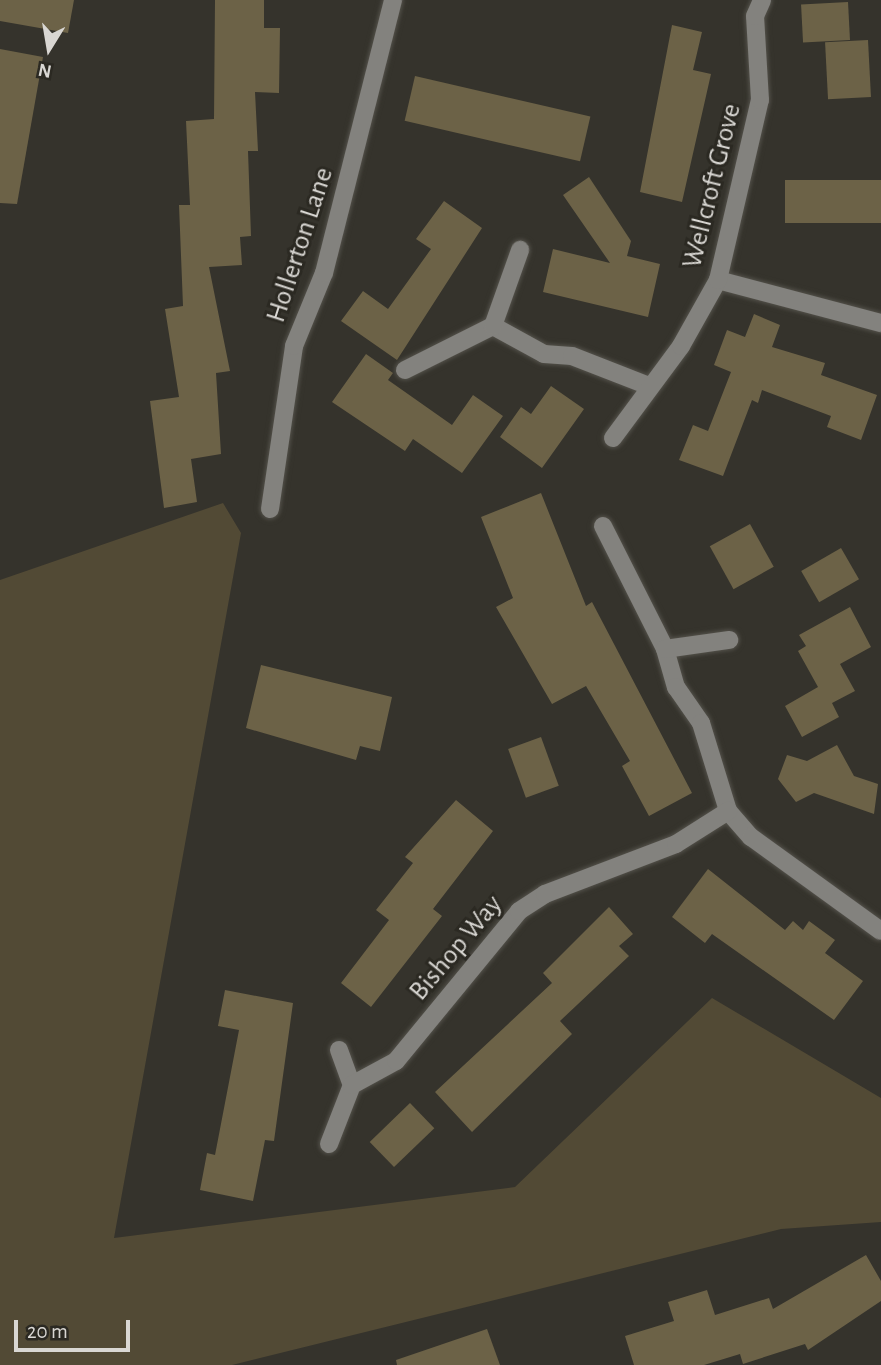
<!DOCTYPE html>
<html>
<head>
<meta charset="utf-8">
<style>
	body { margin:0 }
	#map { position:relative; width:881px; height:1365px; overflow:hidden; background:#35332c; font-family:"Alegreya Sans",sans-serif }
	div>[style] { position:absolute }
	.green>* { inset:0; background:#524a35 }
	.building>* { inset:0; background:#6c6247; transform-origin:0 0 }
	.roads { filter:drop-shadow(0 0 2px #53514a) drop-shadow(0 0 2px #53514a) }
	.minor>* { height:18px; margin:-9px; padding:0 9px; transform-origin:9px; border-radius:9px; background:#83827e }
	span { translate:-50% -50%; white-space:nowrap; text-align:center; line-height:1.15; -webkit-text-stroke:6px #2b2922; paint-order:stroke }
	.street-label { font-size:28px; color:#d9d7d3 }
	.north { position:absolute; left:14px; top:14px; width:70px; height:70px; -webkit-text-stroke:5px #2b2922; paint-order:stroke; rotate:191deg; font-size:19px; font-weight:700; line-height:28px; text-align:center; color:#d9d7d3 }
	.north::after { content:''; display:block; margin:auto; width:24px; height:32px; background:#d9d7d3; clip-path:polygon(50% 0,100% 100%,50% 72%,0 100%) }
	.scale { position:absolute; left:14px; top:1320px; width:116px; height:32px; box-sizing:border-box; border:4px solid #d9d7d3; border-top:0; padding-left:9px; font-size:21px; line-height:24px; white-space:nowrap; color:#d9d7d3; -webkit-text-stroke:5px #2b2922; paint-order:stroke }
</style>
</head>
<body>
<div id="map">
	<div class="green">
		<div style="clip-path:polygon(223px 503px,241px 533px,114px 1238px,515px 1187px,712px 998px,881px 1098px,881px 1222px,781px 1229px,232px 1365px,0 1365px,0 580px)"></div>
	</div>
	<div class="building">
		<div style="clip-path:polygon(0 0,74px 0,68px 33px,0 21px)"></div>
		<div style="clip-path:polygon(215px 0,264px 0,264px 28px,280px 28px,279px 93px,255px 92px,258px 151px,248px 151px,251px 236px,240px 237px,242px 265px,209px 267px,230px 371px,216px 373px,221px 454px,191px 459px,197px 502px,164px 508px,150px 401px,179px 397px,165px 309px,183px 306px,179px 205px,190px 205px,186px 121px,214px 119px)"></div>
		<div style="left:848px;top:2px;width:38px;height:47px;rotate:87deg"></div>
		<div style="clip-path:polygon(672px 25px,702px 32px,693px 70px,711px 74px,682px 202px,640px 192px)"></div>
		<div style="left:868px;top:40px;width:57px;height:43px;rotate:87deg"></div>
		<div style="clip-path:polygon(0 49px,43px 57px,17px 204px,0 203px)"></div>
		<div style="left:415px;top:76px;width:180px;height:46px;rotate:13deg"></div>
		<div style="clip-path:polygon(589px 177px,631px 241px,627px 256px,660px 264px,648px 317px,543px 292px,553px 249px,610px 263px,563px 195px)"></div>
		<div style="left:881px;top:180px;width:43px;height:96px;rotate:90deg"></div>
		<div style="clip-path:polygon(444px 201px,482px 228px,397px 360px,341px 321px,363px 291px,388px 309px,431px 249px,416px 239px)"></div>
		<div style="clip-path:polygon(754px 314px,780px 325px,772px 347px,825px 363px,821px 375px,877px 395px,861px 440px,827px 427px,831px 416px,762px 390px,758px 403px,752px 400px,723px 476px,679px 460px,693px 425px,708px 431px,731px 372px,714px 365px,727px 330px,745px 337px)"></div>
		<div style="clip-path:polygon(366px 354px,393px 373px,388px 380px,452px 425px,473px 395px,503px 416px,462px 473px,413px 439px,405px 451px,332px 402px)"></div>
		<div style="clip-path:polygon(551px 386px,584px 409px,542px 468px,500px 437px,521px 407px,531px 414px)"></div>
		<div style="clip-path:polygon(541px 493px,586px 606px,592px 602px,692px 793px,649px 816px,622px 766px,630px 761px,586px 686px,552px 704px,496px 607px,513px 598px,481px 517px)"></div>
		<div style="left:750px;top:524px;width:49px;height:46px;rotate:61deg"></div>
		<div style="left:841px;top:548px;width:36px;height:46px;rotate:60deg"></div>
		<div style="clip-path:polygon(850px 607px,871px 647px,840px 664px,855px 691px,832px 703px,839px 717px,802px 737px,785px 706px,818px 687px,798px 651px,806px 646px,799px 635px)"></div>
		<div style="clip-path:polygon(261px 665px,392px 697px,380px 751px,360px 746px,356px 760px,246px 728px)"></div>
		<div style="left:541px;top:737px;width:52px;height:35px;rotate:70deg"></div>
		<div style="clip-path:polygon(837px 745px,854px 776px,878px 784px,874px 814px,814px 793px,796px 802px,778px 779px,787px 755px,807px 761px)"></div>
		<div style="clip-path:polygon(456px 800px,493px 831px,433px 909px,442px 916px,371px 1007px,341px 983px,389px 920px,376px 910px,413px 863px,405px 857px)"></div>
		<div style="clip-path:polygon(708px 869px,785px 930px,793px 921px,803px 930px,809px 921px,835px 940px,825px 953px,863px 981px,834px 1020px,712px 934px,705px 943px,672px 917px)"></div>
		<div style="clip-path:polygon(609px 907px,633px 934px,619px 946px,629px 956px,560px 1021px,572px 1034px,472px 1132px,435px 1092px,552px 983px,543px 973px)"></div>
		<div style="clip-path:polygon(225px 990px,293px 1003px,274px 1141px,265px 1140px,253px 1201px,200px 1190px,207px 1153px,215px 1155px,239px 1030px,218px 1026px)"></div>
		<div style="left:410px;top:1103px;width:35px;height:56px;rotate:46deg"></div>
		<div style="clip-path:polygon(866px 1255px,881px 1281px,881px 1301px,808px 1350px,805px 1344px,743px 1364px,740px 1354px,704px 1365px,634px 1365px,625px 1336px,674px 1321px,668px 1302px,707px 1290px,715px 1315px,769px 1298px,773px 1309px)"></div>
		<div style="clip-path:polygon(487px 1329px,500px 1365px,397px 1365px,396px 1360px)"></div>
	</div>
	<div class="roads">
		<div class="minor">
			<div style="left:718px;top:280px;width:169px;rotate:14.8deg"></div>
			<div style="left:493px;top:326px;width:58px;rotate:28.8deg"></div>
			<div style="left:544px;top:354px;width:28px;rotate:4deg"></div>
			<div style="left:572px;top:356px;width:83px;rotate:21.3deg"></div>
			<div style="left:405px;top:370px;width:98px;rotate:-26.6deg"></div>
			<div style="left:493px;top:326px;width:81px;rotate:-70.4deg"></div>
			<div style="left:613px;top:438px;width:114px;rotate:-53.5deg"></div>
			<div style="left:681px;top:346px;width:76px;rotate:-60.7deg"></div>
			<div style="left:718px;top:280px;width:185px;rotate:-76.9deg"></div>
			<div style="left:760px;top:100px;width:84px;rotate:-93.4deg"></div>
			<div style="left:755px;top:16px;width:17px;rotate:-66deg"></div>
			<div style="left:270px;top:509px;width:165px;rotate:-81.6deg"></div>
			<div style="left:294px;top:346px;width:79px;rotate:-67.7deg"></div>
			<div style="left:324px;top:273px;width:282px;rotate:-75.8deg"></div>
			<div style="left:603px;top:526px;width:138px;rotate:63.2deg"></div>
			<div style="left:665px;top:649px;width:40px;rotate:74deg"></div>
			<div style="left:676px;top:687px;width:44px;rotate:55.2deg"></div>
			<div style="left:701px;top:723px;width:92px;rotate:72.9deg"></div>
			<div style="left:728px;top:811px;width:35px;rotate:49deg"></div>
			<div style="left:751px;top:837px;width:160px;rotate:35.9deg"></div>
			<div style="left:665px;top:649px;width:65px;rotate:-8deg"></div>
			<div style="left:339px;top:1050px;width:37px;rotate:70deg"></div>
			<div style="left:329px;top:1144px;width:63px;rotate:-68.7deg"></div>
			<div style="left:352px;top:1085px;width:50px;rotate:-28.6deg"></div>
			<div style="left:396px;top:1061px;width:194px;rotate:-50.6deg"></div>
			<div style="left:519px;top:911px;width:31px;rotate:-33deg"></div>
			<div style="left:545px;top:894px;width:140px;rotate:-20.9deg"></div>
			<div style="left:676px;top:844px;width:62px;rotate:-32.4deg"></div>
		</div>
	</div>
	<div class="street-label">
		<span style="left:712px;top:186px;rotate:-76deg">Wellcroft Grove</span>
		<span style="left:300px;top:245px;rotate:-72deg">Hollerton Lane</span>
		<span style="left:456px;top:948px;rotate:-50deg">Bishop Way</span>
	</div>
	<div class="north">N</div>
	<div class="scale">20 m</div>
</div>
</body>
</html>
